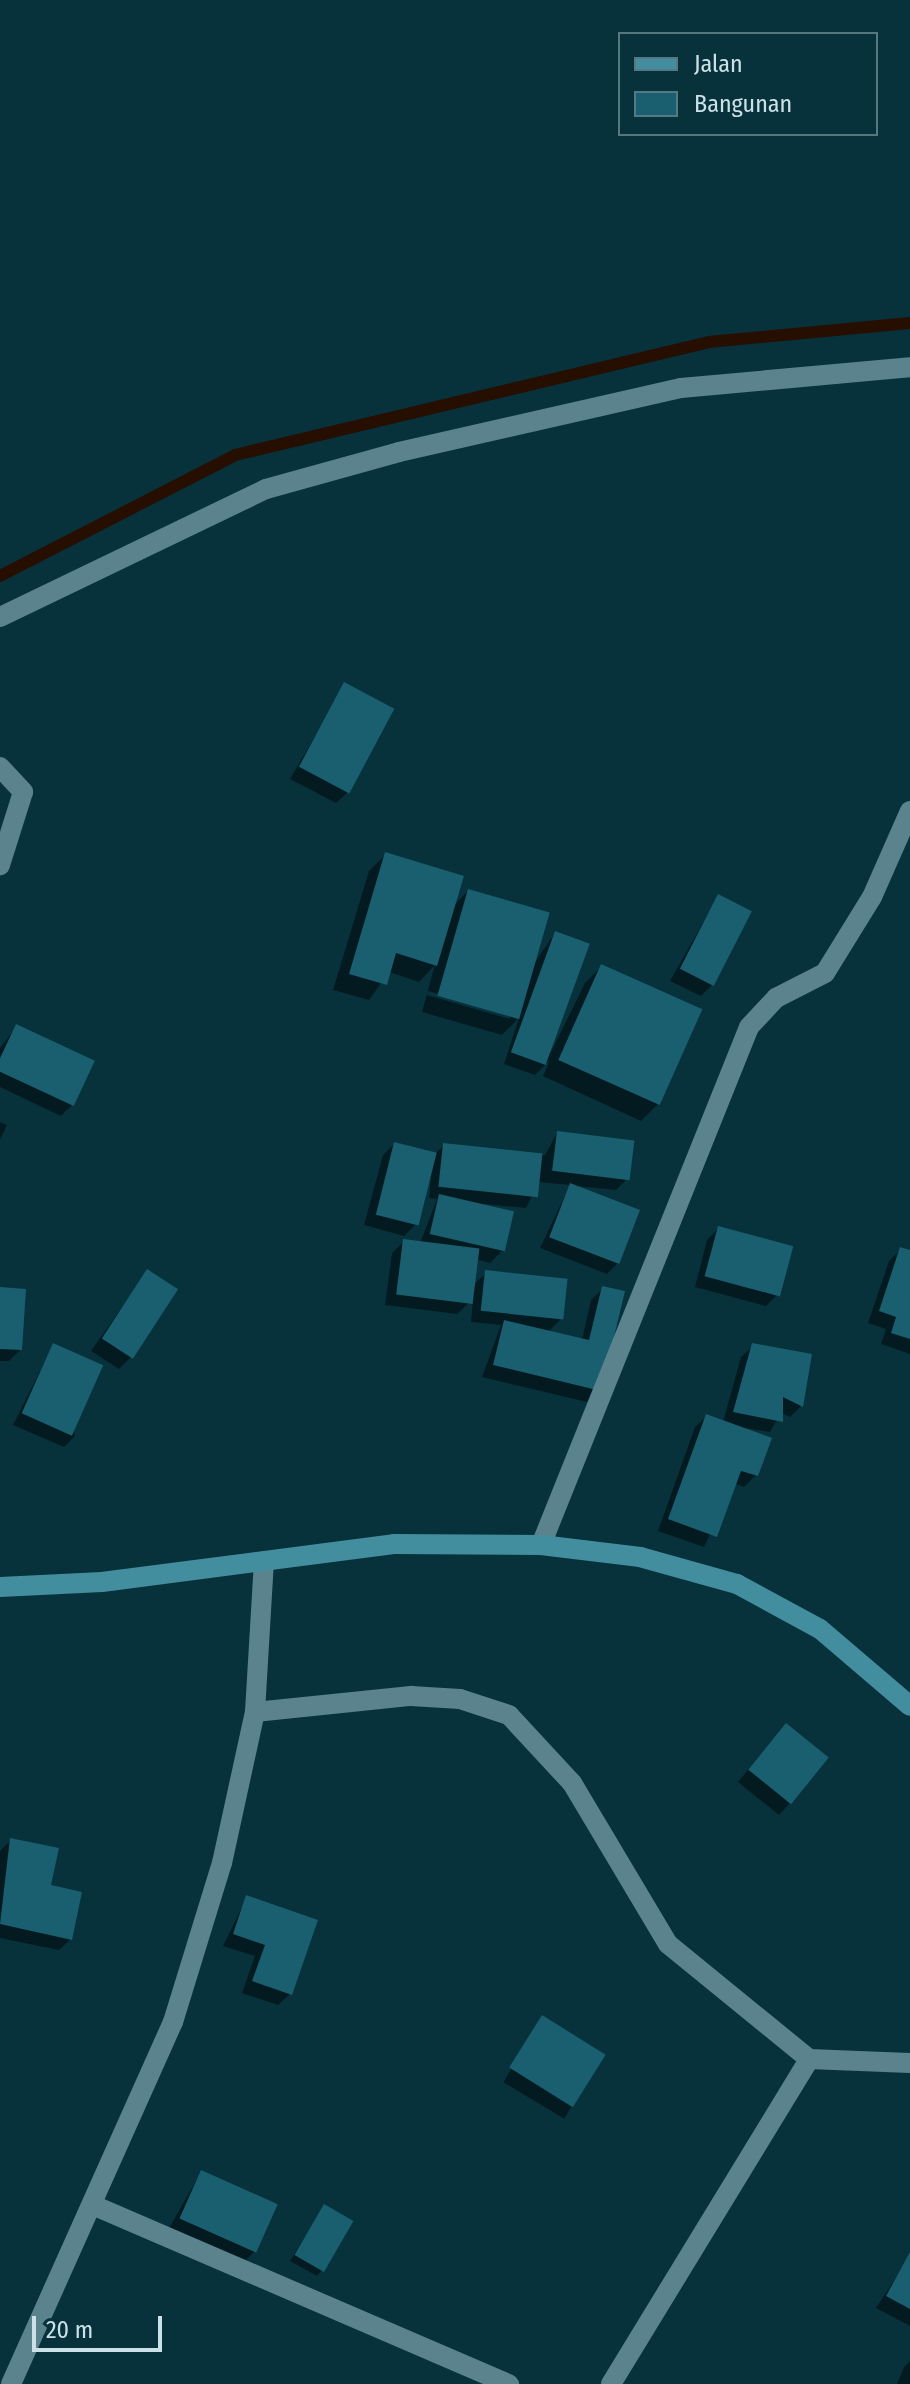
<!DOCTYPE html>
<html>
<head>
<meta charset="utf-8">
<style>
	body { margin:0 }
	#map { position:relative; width:910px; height:2384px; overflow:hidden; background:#07323c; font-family:"Fira Sans Condensed",sans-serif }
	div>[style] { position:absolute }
	.shadow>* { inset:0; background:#0007; transform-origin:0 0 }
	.stream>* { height:12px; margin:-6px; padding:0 6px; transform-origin:6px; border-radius:6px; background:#260e01 }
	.building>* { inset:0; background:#195f6f; transform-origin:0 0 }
	.minor>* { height:20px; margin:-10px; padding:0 10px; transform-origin:10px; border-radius:10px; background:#5b838e }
	.secondary>* { height:20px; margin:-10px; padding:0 10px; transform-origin:10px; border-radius:10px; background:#438e9e }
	span { translate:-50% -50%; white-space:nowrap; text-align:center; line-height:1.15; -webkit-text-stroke:8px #07323c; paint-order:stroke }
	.legend { position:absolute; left:618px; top:32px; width:260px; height:104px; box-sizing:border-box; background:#07323c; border:2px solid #567880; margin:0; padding:10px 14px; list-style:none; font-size:24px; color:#cce1e7 }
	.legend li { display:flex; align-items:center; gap:16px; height:40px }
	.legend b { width:40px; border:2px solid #567880 }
	.scale { position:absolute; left:32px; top:2316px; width:130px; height:36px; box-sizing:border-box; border:4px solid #cce1e7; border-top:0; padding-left:10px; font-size:24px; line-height:28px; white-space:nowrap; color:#cce1e7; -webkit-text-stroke:6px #07323c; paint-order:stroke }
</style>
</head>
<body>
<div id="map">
	<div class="shadow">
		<div style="clip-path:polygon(345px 685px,348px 792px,336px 803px,290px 779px)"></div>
		<div style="clip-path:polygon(evenodd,386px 854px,453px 906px,468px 891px,533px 965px,555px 933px,551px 1052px,585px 983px,602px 966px,658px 1104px,641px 1121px,543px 1076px,550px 1060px,535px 1075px,504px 1064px,519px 1018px,502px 1035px,422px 1012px,435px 965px,419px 982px,389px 972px,369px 1000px,333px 990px,369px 871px,386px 854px,428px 991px,510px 1015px,510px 1019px,427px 995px,428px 991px)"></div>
		<div style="clip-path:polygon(718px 896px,712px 985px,701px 996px,670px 981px)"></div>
		<div style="clip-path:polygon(16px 1027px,72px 1105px,61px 1116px,0 1087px,0 1048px)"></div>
		<div style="clip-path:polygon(0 1122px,7px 1125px,0 1140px)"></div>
		<div style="clip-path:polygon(557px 1133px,627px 1179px,616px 1190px,576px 1186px,619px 1262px,607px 1274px,540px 1248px,570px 1185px,539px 1182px,526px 1208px,484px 1204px,502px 1251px,490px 1263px,475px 1259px,471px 1287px,486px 1273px,562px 1318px,548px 1332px,582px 1340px,591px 1300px,603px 1288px,599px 1390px,587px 1402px,482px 1377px,501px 1325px,471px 1322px,473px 1299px,457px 1314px,385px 1305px,392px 1253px,404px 1241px,420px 1243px,437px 1199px,429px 1198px,431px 1177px,415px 1225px,404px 1236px,364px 1225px,383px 1155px,394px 1144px,434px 1155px,444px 1145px,545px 1155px)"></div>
		<div style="clip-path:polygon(719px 1228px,778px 1294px,766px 1306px,695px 1287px,707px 1240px)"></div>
		<div style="clip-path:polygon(901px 1249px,910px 1253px,910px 1354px,881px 1344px,886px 1329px,868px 1323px,889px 1261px)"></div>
		<div style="clip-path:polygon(147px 1272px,130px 1358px,119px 1369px,91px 1351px)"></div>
		<div style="clip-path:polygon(0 1289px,21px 1349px,9px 1361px,0 1361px)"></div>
		<div style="clip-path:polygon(53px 1345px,75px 1436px,64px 1447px,13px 1425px)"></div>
		<div style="clip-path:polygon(753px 1346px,801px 1406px,790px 1417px,781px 1413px,770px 1432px,745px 1428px,756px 1475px,744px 1487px,734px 1483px,704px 1547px,658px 1531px,695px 1427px,707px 1416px,723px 1422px,741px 1357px)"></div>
		<div style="clip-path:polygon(775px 1737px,790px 1803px,779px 1815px,738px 1782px)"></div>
		<div style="clip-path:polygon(11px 1840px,48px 1887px,71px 1939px,59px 1950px,0 1938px,0 1851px)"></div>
		<div style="clip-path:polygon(247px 1897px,290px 1994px,278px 2005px,242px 1993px,255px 1956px,223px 1946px)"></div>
		<div style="left:542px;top:2018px;width:71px;height:75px;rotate:31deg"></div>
		<div style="clip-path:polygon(201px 2172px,254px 2252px,243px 2263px,168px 2230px)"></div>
		<div style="clip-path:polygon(324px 2207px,322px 2270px,317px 2276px,290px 2261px)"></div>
		<div style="clip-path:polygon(910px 2256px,910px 2326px,876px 2308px)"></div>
		<div style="clip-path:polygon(910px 2361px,910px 2384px,897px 2384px,904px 2367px)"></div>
	</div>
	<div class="stream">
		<div style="left:0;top:576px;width:264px;rotate:-27.2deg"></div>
		<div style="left:235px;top:455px;width:487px;rotate:-13.4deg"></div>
		<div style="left:709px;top:342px;width:202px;rotate:-5.4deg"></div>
	</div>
	<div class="building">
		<div style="left:344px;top:682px;width:57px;height:96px;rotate:28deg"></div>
		<div style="clip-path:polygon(385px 852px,464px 876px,437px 966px,396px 953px,387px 985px,349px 974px)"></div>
		<div style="left:468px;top:889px;width:85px;height:111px;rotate:16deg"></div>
		<div style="left:718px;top:894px;width:38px;height:84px;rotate:27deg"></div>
		<div style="left:555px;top:931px;width:37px;height:129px;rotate:20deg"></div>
		<div style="left:601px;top:964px;width:111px;height:105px;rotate:24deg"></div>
		<div style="left:16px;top:1024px;width:87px;height:50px;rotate:25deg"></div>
		<div style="left:557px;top:1131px;width:78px;height:40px;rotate:7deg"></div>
		<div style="left:394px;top:1142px;width:44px;height:75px;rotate:14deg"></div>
		<div style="left:443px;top:1143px;width:100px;height:44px;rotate:6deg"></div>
		<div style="left:570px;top:1183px;width:75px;height:58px;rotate:21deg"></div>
		<div style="left:439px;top:1194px;width:77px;height:41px;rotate:13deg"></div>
		<div style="left:718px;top:1226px;width:78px;height:52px;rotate:15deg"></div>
		<div style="left:403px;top:1239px;width:77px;height:56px;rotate:7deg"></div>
		<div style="clip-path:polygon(900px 1247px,910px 1250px,910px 1339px,891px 1333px,896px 1317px,879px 1311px)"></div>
		<div style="left:147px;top:1269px;width:37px;height:83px;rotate:33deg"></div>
		<div style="left:485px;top:1270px;width:83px;height:41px;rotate:6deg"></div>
		<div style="clip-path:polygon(602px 1286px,625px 1291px,601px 1391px,493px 1365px,504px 1320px,589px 1340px)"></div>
		<div style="clip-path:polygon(0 1287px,26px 1289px,22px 1350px,0 1349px)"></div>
		<div style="left:53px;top:1343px;width:55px;height:77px;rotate:24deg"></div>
		<div style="clip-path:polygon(752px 1343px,812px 1354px,803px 1407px,783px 1397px,783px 1422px,733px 1412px)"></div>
		<div style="clip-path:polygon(706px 1414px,772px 1438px,758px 1476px,741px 1471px,717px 1537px,668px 1519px)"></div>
		<div style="left:786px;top:1723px;width:55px;height:60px;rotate:39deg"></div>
		<div style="clip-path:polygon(10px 1838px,59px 1848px,51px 1885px,82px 1892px,72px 1940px,0 1924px)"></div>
		<div style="clip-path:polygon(246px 1895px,318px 1920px,292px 1995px,252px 1981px,265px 1945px,233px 1934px)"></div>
		<div style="left:542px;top:2015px;width:75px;height:62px;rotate:32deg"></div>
		<div style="left:201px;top:2170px;width:84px;height:53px;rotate:24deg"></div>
		<div style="left:324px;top:2204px;width:34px;height:59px;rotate:30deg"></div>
		<div style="clip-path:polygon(910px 2252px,910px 2309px,886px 2296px)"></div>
	</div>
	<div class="minor">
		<div style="left:0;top:617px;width:295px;rotate:-25.7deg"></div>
		<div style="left:266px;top:489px;width:138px;rotate:-15.5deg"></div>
		<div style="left:399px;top:452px;width:289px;rotate:-12.8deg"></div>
		<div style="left:681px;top:388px;width:230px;rotate:-5.2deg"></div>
		<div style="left:0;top:767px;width:34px;rotate:47deg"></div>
		<div style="left:23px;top:792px;width:77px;rotate:107.5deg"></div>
		<div style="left:541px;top:1545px;width:558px;rotate:-68.12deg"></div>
		<div style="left:749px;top:1027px;width:40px;rotate:-47deg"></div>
		<div style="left:776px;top:998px;width:55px;rotate:-27deg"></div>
		<div style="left:825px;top:973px;width:89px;rotate:-58.3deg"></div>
		<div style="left:872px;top:897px;width:94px;rotate:-66.2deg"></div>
		<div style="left:255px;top:1712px;width:157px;rotate:-5.9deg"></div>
		<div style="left:411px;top:1696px;width:49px;rotate:3.5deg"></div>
		<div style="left:460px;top:1699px;width:52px;rotate:18.1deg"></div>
		<div style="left:509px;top:1715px;width:93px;rotate:47.2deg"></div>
		<div style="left:572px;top:1783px;width:187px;rotate:59.2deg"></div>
		<div style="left:668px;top:1944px;width:182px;rotate:39.2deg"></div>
		<div style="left:809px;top:2059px;width:101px;rotate:2.3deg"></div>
		<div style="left:95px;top:2206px;width:451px;rotate:23.3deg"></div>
		<div style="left:11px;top:2384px;width:397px;rotate:-65.9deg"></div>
		<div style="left:173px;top:2022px;width:166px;rotate:-72.9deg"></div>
		<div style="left:222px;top:1863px;width:155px;rotate:-77.7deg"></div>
		<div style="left:255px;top:1712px;width:151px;rotate:-86.6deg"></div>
		<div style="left:611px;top:2384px;width:381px;rotate:-58.6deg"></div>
	</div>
	<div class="secondary">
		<div style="left:0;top:1587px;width:102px;rotate:-2.8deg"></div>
		<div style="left:102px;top:1582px;width:294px;rotate:-7.4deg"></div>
		<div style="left:394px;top:1544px;width:147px;rotate:0.4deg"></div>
		<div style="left:541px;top:1545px;width:100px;rotate:6.9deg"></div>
		<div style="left:640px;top:1557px;width:101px;rotate:15.6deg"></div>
		<div style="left:737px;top:1584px;width:94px;rotate:28.5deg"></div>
		<div style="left:820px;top:1629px;width:118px;rotate:40.5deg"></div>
	</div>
	<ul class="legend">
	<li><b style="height:10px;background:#438e9e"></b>Jalan</li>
	<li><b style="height:22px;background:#195f6f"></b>Bangunan</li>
	</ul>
	<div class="scale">20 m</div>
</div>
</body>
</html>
